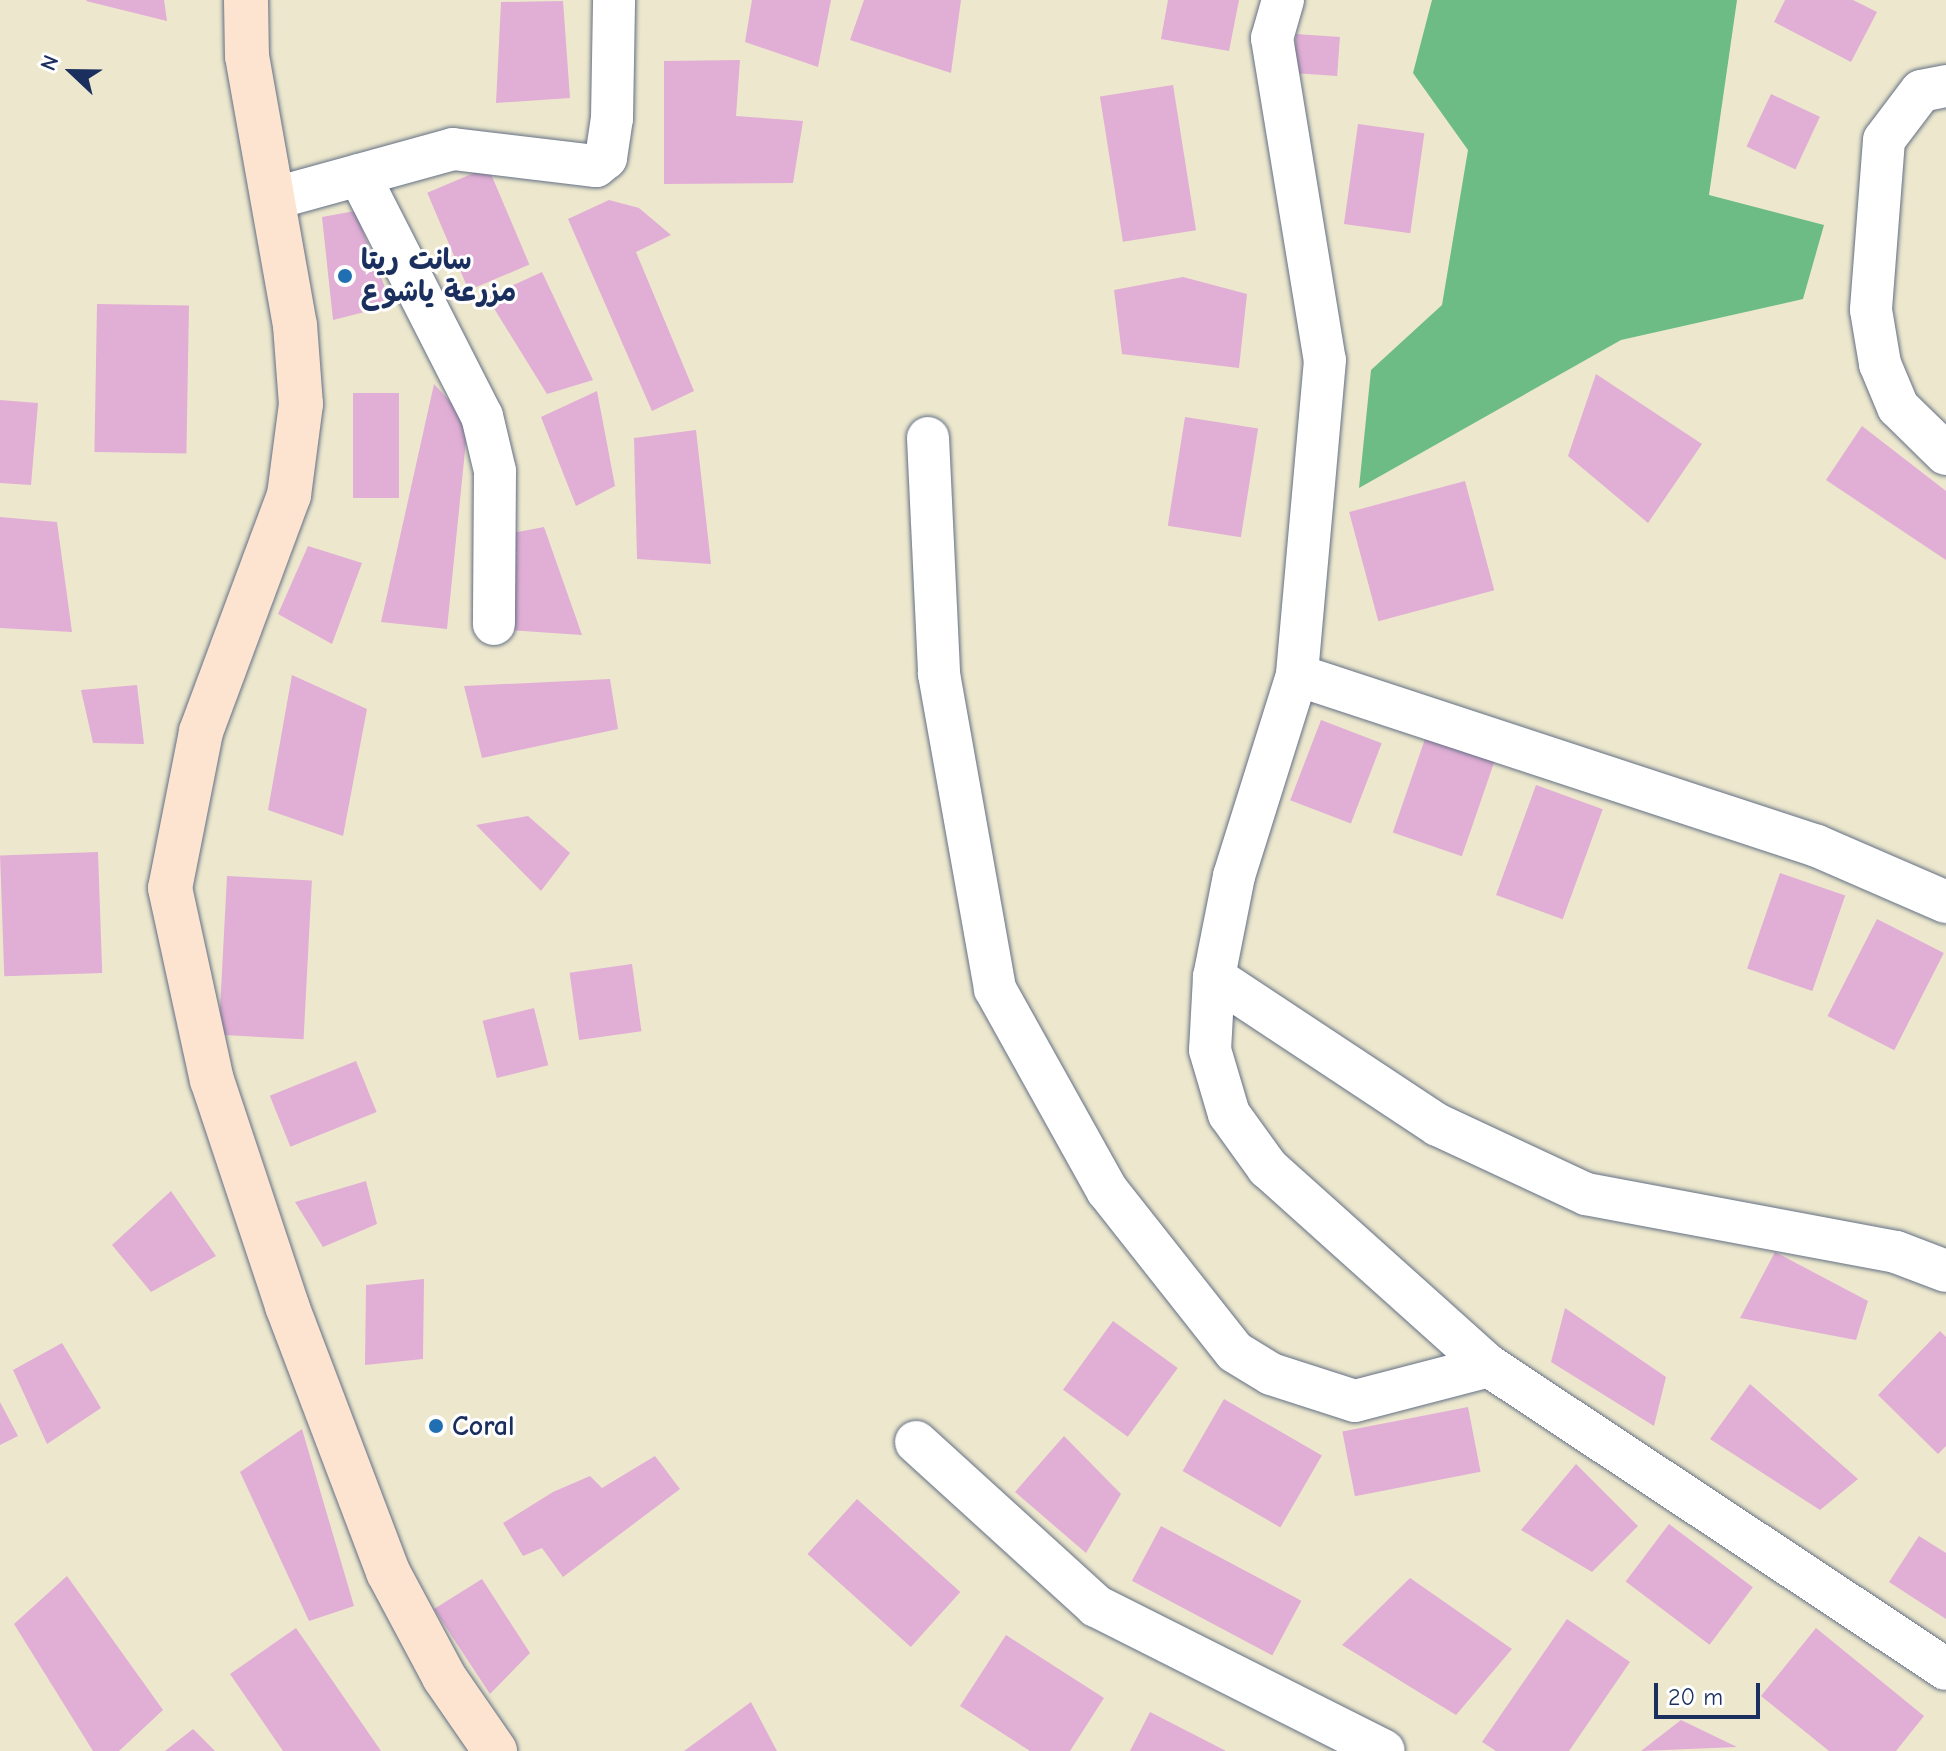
<!DOCTYPE html>
<html>
<head>
<meta charset="utf-8">
<style>
	body { margin:0 }
	#map { position:relative; width:1946px; height:1751px; overflow:hidden; background:#ede8cd; font-family:"Comic Neue","Playpen Sans Arabic",sans-serif }
	div>[style] { position:absolute }
	.forest>* { inset:0; background:#6dbb85 }
	.building>* { inset:0; background:#e1aed5; transform-origin:0 0 }
	.roads { filter:drop-shadow(0 0 2px #647085) drop-shadow(0 0 2px #647085) }
	.street>* { height:42px; margin:-21px; padding:0 21px; transform-origin:21px; border-radius:21px; background:#fff }
	.secondary>* { height:44px; margin:-22px; padding:0 22px; transform-origin:22px; border-radius:22px; background:#fde4d0 }
	.dots>* { width:22px; height:22px; translate:-50% -50%; box-sizing:border-box; border:4px solid #fff; border-radius:50% }
	span { translate:-50% -50%; white-space:nowrap; text-align:center; line-height:1.15; -webkit-text-stroke:6px #fff; paint-order:stroke }
	.poi-label { font-size:28px; color:#1b2f5e; font-weight:700 }
	.left { translate:0 -50%; text-align:left }
	.north { position:absolute; left:32px; top:32px; width:80px; height:80px; -webkit-text-stroke:6px #fff; paint-order:stroke; rotate:292deg; font-size:22px; font-weight:700; line-height:32px; text-align:center; color:#1b2f5e }
	.north::after { content:''; display:block; margin:auto; width:28px; height:36px; background:#1b2f5e; clip-path:polygon(50% 0,100% 100%,50% 72%,0 100%) }
	.scale { position:absolute; left:1654px; top:1683px; width:106px; height:36px; box-sizing:border-box; border:4px solid #1b2f5e; border-top:0; padding-left:10px; font-size:24px; line-height:28px; white-space:nowrap; color:#1b2f5e; -webkit-text-stroke:6px #fff; paint-order:stroke }
</style>
</head>
<body>
<div id="map">
	<div class="forest">
		<div style="clip-path:polygon(1432px 0,1737px 0,1709px 195px,1824px 225px,1803px 299px,1621px 340px,1359px 488px,1371px 370px,1442px 305px,1468px 150px,1413px 73px)"></div>
	</div>
	<div class="building">
		<div style="clip-path:polygon(87px 0,164px 0,167px 21px,86px 1px)"></div>
		<div style="clip-path:polygon(752px 0,831px 0,818px 67px,745px 42px)"></div>
		<div style="clip-path:polygon(864px 0,961px 0,951px 73px,850px 40px)"></div>
		<div style="clip-path:polygon(1168px 0,1239px 0,1229px 51px,1161px 39px)"></div>
		<div style="clip-path:polygon(1785px 0,1853px 0,1877px 12px,1851px 62px,1774px 22px)"></div>
		<div style="clip-path:polygon(563px 1px,570px 98px,496px 103px,501px 2px)"></div>
		<div style="left:1296px;top:34px;width:44px;height:39px;rotate:4deg"></div>
		<div style="clip-path:polygon(740px 60px,736px 116px,803px 121px,793px 183px,664px 184px,664px 61px)"></div>
		<div style="left:1173px;top:85px;width:147px;height:74px;rotate:81deg"></div>
		<div style="left:1771px;top:94px;width:54px;height:58px;rotate:25deg"></div>
		<div style="left:1358px;top:124px;width:67px;height:101px;rotate:8deg"></div>
		<div style="left:488px;top:167px;width:106px;height:66px;rotate:67deg"></div>
		<div style="clip-path:polygon(609px 200px,639px 208px,671px 235px,636px 252px,694px 391px,652px 411px,568px 219px)"></div>
		<div style="clip-path:polygon(355px 211px,392px 305px,333px 320px,322px 217px)"></div>
		<div style="clip-path:polygon(542px 272px,593px 380px,547px 394px,487px 297px)"></div>
		<div style="clip-path:polygon(1183px 277px,1247px 294px,1239px 368px,1122px 354px,1114px 290px)"></div>
		<div style="left:97px;top:304px;width:92px;height:148px;rotate:1deg"></div>
		<div style="clip-path:polygon(1596px 374px,1702px 444px,1648px 523px,1568px 456px)"></div>
		<div style="clip-path:polygon(434px 384px,468px 421px,447px 629px,381px 622px)"></div>
		<div style="clip-path:polygon(597px 391px,615px 486px,576px 506px,541px 417px)"></div>
		<div style="left:353px;top:393px;width:46px;height:105px"></div>
		<div style="clip-path:polygon(0 400px,38px 403px,31px 485px,0 483px)"></div>
		<div style="left:1185px;top:417px;width:74px;height:110px;rotate:9deg"></div>
		<div style="clip-path:polygon(1862px 426px,1946px 491px,1946px 560px,1826px 480px)"></div>
		<div style="clip-path:polygon(696px 430px,711px 564px,637px 559px,634px 438px)"></div>
		<div style="left:1465px;top:481px;width:113px;height:120px;rotate:75deg"></div>
		<div style="clip-path:polygon(0 517px,57px 522px,72px 632px,0 628px)"></div>
		<div style="clip-path:polygon(544px 527px,582px 635px,507px 630px,506px 534px)"></div>
		<div style="clip-path:polygon(308px 546px,362px 563px,332px 644px,278px 614px)"></div>
		<div style="clip-path:polygon(292px 675px,367px 709px,343px 836px,268px 810px)"></div>
		<div style="clip-path:polygon(610px 679px,618px 729px,482px 758px,464px 686px)"></div>
		<div style="clip-path:polygon(137px 685px,144px 744px,93px 743px,81px 690px)"></div>
		<div style="left:1321px;top:720px;width:65px;height:86px;rotate:21deg"></div>
		<div style="left:1426px;top:736px;width:73px;height:102px;rotate:19deg"></div>
		<div style="left:1536px;top:785px;width:71px;height:117px;rotate:20deg"></div>
		<div style="clip-path:polygon(528px 816px,570px 853px,541px 891px,476px 825px)"></div>
		<div style="left:98px;top:852px;width:121px;height:98px;rotate:88deg"></div>
		<div style="left:1780px;top:873px;width:69px;height:101px;rotate:19deg"></div>
		<div style="left:227px;top:876px;width:85px;height:159px;rotate:3deg"></div>
		<div style="left:1877px;top:919px;width:75px;height:109px;rotate:27deg"></div>
		<div style="left:632px;top:964px;width:68px;height:63px;rotate:82deg"></div>
		<div style="left:534px;top:1008px;width:59px;height:53px;rotate:76deg"></div>
		<div style="left:356px;top:1061px;width:55px;height:93px;rotate:68deg"></div>
		<div style="clip-path:polygon(366px 1181px,377px 1224px,323px 1247px,295px 1202px)"></div>
		<div style="clip-path:polygon(171px 1191px,216px 1256px,151px 1292px,112px 1245px)"></div>
		<div style="clip-path:polygon(1775px 1252px,1868px 1301px,1856px 1340px,1740px 1318px)"></div>
		<div style="clip-path:polygon(424px 1279px,423px 1359px,365px 1365px,366px 1285px)"></div>
		<div style="clip-path:polygon(1565px 1308px,1666px 1377px,1654px 1426px,1551px 1362px)"></div>
		<div style="left:1113px;top:1321px;width:80px;height:85px;rotate:36deg"></div>
		<div style="clip-path:polygon(1940px 1331px,1946px 1337px,1946px 1446px,1938px 1454px,1878px 1395px)"></div>
		<div style="clip-path:polygon(62px 1343px,101px 1408px,47px 1444px,13px 1370px)"></div>
		<div style="clip-path:polygon(1750px 1384px,1858px 1479px,1820px 1510px,1710px 1439px)"></div>
		<div style="left:1224px;top:1399px;width:113px;height:83px;rotate:30deg"></div>
		<div style="clip-path:polygon(0 1402px,18px 1436px,0 1445px)"></div>
		<div style="left:1468px;top:1407px;width:66px;height:128px;rotate:79deg"></div>
		<div style="clip-path:polygon(302px 1429px,354px 1606px,309px 1621px,240px 1472px)"></div>
		<div style="clip-path:polygon(1064px 1436px,1121px 1494px,1086px 1553px,1015px 1492px)"></div>
		<div style="clip-path:polygon(655px 1456px,680px 1489px,563px 1577px,542px 1548px,523px 1556px,503px 1523px,553px 1492px,590px 1476px,602px 1488px)"></div>
		<div style="clip-path:polygon(1576px 1464px,1638px 1526px,1592px 1572px,1521px 1530px)"></div>
		<div style="left:857px;top:1499px;width:139px;height:74px;rotate:42deg"></div>
		<div style="left:1669px;top:1524px;width:105px;height:72px;rotate:37deg"></div>
		<div style="left:1161px;top:1526px;width:159px;height:62px;rotate:28deg"></div>
		<div style="clip-path:polygon(1919px 1536px,1946px 1553px,1946px 1619px,1889px 1582px)"></div>
		<div style="clip-path:polygon(67px 1576px,163px 1710px,119px 1751px,93px 1751px,14px 1624px)"></div>
		<div style="clip-path:polygon(1410px 1578px,1512px 1649px,1456px 1715px,1342px 1645px)"></div>
		<div style="clip-path:polygon(482px 1579px,530px 1653px,490px 1694px,434px 1609px)"></div>
		<div style="clip-path:polygon(1567px 1619px,1630px 1662px,1569px 1751px,1496px 1751px,1482px 1742px)"></div>
		<div style="clip-path:polygon(296px 1628px,381px 1751px,283px 1751px,230px 1674px)"></div>
		<div style="clip-path:polygon(1816px 1628px,1924px 1716px,1896px 1751px,1829px 1751px,1761px 1696px)"></div>
		<div style="clip-path:polygon(1006px 1635px,1104px 1698px,1070px 1751px,1030px 1751px,960px 1706px)"></div>
		<div style="clip-path:polygon(751px 1702px,777px 1751px,684px 1751px)"></div>
		<div style="clip-path:polygon(1150px 1712px,1226px 1751px,1130px 1751px)"></div>
		<div style="clip-path:polygon(1681px 1720px,1737px 1747px,1641px 1751px)"></div>
		<div style="clip-path:polygon(193px 1729px,215px 1751px,165px 1751px)"></div>
	</div>
	<div class="roads">
		<div class="street">
			<div style="left:1283px;top:0;width:40px;rotate:106deg"></div>
			<div style="left:1272px;top:38px;width:326px;rotate:80.7deg"></div>
			<div style="left:1325px;top:360px;width:316px;rotate:95.1deg"></div>
			<div style="left:1946px;top:86px;width:25px;rotate:169deg"></div>
			<div style="left:1921px;top:91px;width:61px;rotate:127.1deg"></div>
			<div style="left:1884px;top:140px;width:170px;rotate:94.4deg"></div>
			<div style="left:1871px;top:310px;width:55px;rotate:80.5deg"></div>
			<div style="left:1880px;top:364px;width:47px;rotate:67.3deg"></div>
			<div style="left:1898px;top:407px;width:67px;rotate:44.4deg"></div>
			<div style="left:359px;top:175px;width:271px;rotate:63deg"></div>
			<div style="left:482px;top:416px;width:57px;rotate:76.7deg"></div>
			<div style="left:495px;top:471px;width:153px;rotate:90.4deg"></div>
			<div style="left:272px;top:199px;width:188px;rotate:-15.4deg"></div>
			<div style="left:453px;top:149px;width:144px;rotate:6.8deg"></div>
			<div style="left:596px;top:166px;width:13px;rotate:-39deg"></div>
			<div style="left:606px;top:158px;width:40px;rotate:-81.5deg"></div>
			<div style="left:612px;top:118px;width:118px;rotate:-89deg"></div>
			<div style="left:928px;top:438px;width:236px;rotate:87.3deg"></div>
			<div style="left:939px;top:674px;width:320px;rotate:79.9deg"></div>
			<div style="left:995px;top:989px;width:230px;rotate:60.9deg"></div>
			<div style="left:1107px;top:1190px;width:206px;rotate:51.7deg"></div>
			<div style="left:1235px;top:1352px;width:42px;rotate:31.4deg"></div>
			<div style="left:1271px;top:1374px;width:88px;rotate:17.8deg"></div>
			<div style="left:1355px;top:1401px;width:138px;rotate:-14.6deg"></div>
			<div style="left:1946px;top:902px;width:141px;rotate:-156.5deg"></div>
			<div style="left:1817px;top:846px;width:547px;rotate:-161.8deg"></div>
			<div style="left:1297px;top:675px;width:211px;rotate:107.4deg"></div>
			<div style="left:1234px;top:876px;width:103px;rotate:101.2deg"></div>
			<div style="left:1214px;top:977px;width:73px;rotate:93.1deg"></div>
			<div style="left:1210px;top:1050px;width:67px;rotate:73.5deg"></div>
			<div style="left:1229px;top:1114px;width:67px;rotate:54.2deg"></div>
			<div style="left:1268px;top:1168px;width:297px;rotate:41.9deg"></div>
			<div style="left:1489px;top:1366px;width:548px;rotate:33.55deg"></div>
			<div style="left:1214px;top:977px;width:268px;rotate:33.5deg"></div>
			<div style="left:1438px;top:1125px;width:163px;rotate:25deg"></div>
			<div style="left:1586px;top:1194px;width:315px;rotate:10.6deg"></div>
			<div style="left:1896px;top:1252px;width:53px;rotate:20.8deg"></div>
			<div style="left:916px;top:1442px;width:244px;rotate:42.3deg"></div>
			<div style="left:1096px;top:1606px;width:322px;rotate:26.7deg"></div>
		</div>
		<div class="secondary">
			<div style="left:246px;top:0;width:56px;rotate:89deg"></div>
			<div style="left:247px;top:56px;width:273px;rotate:79.9deg"></div>
			<div style="left:295px;top:325px;width:79px;rotate:85.7deg"></div>
			<div style="left:301px;top:404px;width:92px;rotate:97.5deg"></div>
			<div style="left:289px;top:495px;width:253px;rotate:110.4deg"></div>
			<div style="left:201px;top:732px;width:159px;rotate:101.2deg"></div>
			<div style="left:170px;top:888px;width:197px;rotate:77.7deg"></div>
			<div style="left:212px;top:1080px;width:238px;rotate:71.6deg"></div>
			<div style="left:287px;top:1306px;width:285px;rotate:69.2deg"></div>
			<div style="left:388px;top:1572px;width:119px;rotate:61.9deg"></div>
			<div style="left:444px;top:1677px;width:90px;rotate:55.4deg"></div>
		</div>
	</div>
	<div class="dots">
		<div style="left:345px;top:276px;background:#1f6fb2"></div>
		<div style="left:436px;top:1426px;background:#1f6fb2"></div>
	</div>
	<div class="poi-label">
		<span class="left" style="left:361px;top:276px">سانت ريتا<br>مزرعة ياشوع</span>
		<span class="left" style="left:452px;top:1426px">Coral</span>
	</div>
	<div class="north">N</div>
	<div class="scale">20 m</div>
</div>
</body>
</html>
